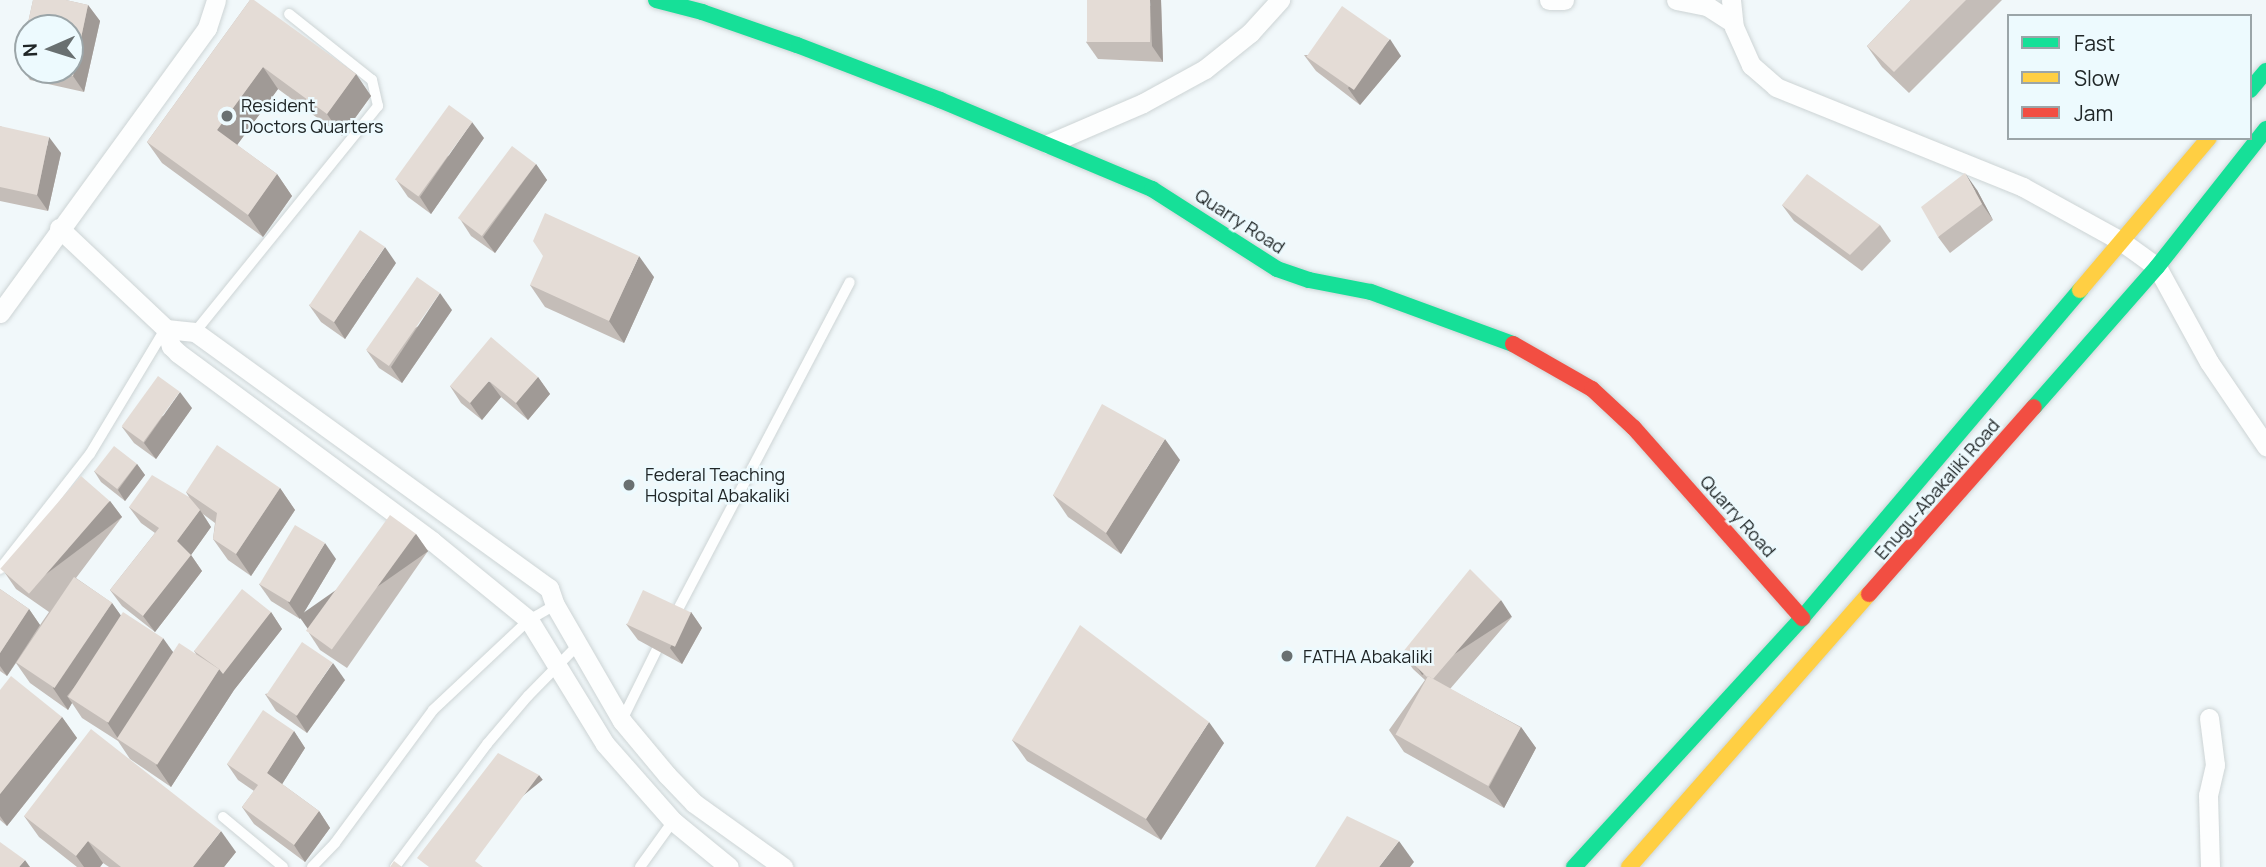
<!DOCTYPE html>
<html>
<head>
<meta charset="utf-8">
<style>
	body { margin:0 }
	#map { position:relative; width:2266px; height:867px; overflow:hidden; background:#f1f8fa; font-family:Manrope,sans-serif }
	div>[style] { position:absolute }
	.roads { filter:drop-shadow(0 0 2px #cdd4d5) drop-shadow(0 0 2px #cdd4d5) }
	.lane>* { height:10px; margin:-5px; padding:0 5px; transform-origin:5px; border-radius:5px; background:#fdfefe }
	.street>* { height:19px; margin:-9.5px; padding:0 9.5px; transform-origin:9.5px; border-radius:9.5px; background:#fdfefe }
	.fast>* { height:16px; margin:-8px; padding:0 8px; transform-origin:8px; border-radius:8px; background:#16e098 }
	.slow>* { height:16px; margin:-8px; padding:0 8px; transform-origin:8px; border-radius:8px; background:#ffcf43 }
	.jam>* { height:16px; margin:-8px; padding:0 8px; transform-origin:8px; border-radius:8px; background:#f24e42 }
	.wall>* { inset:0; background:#c4bdb8 }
	.shaded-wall>* { inset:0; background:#a09a96; transform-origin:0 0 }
	.building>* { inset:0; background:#e4dcd6; transform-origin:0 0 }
	.dots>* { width:19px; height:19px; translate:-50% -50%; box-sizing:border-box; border:4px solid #edfafe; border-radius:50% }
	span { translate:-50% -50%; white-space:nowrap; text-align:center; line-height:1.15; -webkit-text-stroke:5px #edfafe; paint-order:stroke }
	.poi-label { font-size:18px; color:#202627 }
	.left { translate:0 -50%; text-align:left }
	.street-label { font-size:18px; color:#202627 }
	.legend { position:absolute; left:2007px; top:14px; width:245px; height:126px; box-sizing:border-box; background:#edfafe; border:2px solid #9ba5a8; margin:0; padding:9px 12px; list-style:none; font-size:21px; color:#202627 }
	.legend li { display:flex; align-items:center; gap:14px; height:35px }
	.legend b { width:35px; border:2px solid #9ba5a8 }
	.north { position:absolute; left:14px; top:14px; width:70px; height:70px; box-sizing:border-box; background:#edfafe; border:2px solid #9ba5a8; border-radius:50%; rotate:267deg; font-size:19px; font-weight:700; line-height:28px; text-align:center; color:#202627 }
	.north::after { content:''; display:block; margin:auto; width:24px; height:32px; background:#697071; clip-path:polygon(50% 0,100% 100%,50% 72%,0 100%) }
</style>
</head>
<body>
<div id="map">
	<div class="roads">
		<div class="lane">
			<div style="left:195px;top:332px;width:291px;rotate:-51deg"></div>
			<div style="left:378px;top:106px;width:27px;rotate:-103deg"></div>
			<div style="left:372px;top:80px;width:106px;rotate:-141.5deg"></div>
			<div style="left:0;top:569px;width:146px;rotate:-52deg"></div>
			<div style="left:90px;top:454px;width:146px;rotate:-59deg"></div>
			<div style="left:674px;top:617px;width:378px;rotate:-62.3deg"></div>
			<div style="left:622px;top:720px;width:90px;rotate:-63.7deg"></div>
			<div style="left:223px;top:817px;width:78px;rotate:39.8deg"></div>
			<div style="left:312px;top:867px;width:33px;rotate:-46deg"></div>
			<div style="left:335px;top:843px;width:165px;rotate:-53.6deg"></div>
			<div style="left:433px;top:710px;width:132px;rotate:-43.2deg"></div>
			<div style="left:529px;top:620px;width:30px;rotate:-30deg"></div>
			<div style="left:395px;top:867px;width:154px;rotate:-53.2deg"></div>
			<div style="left:487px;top:744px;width:63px;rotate:-49.5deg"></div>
			<div style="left:528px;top:696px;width:71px;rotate:-45.6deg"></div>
			<div style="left:640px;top:867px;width:57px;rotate:-54.3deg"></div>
		</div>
		<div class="street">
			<div style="left:1549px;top:0;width:15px"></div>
			<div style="left:1676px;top:0;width:32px;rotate:11deg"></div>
			<div style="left:1707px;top:6px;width:31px;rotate:33deg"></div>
			<div style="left:1731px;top:0;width:27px;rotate:84deg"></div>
			<div style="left:1734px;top:27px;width:42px;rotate:65.9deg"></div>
			<div style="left:1751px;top:65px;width:33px;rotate:41deg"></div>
			<div style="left:1776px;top:87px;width:266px;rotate:22deg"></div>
			<div style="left:2023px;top:187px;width:112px;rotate:28.9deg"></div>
			<div style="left:2121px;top:241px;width:44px;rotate:35.8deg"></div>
			<div style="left:2157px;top:267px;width:108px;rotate:61.3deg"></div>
			<div style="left:2209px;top:362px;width:102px;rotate:55.8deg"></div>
			<div style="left:1048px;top:144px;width:103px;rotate:-23.3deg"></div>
			<div style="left:1143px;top:103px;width:71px;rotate:-28.7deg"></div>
			<div style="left:1205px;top:69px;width:58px;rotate:-38.7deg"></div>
			<div style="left:1250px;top:33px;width:45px;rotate:-47.7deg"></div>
			<div style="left:59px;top:228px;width:147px;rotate:43.3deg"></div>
			<div style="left:166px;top:329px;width:18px;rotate:74deg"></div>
			<div style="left:171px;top:346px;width:10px;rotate:45deg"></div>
			<div style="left:178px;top:353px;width:316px;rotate:36.5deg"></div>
			<div style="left:432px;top:541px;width:125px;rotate:39.2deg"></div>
			<div style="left:529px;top:620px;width:145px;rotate:58.5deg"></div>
			<div style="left:605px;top:744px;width:103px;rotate:48.6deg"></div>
			<div style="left:673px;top:821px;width:72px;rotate:39.4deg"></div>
			<div style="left:0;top:313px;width:352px;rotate:-54deg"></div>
			<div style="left:207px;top:28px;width:29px;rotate:-72deg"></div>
			<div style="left:166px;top:329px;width:29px;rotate:6deg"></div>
			<div style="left:195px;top:332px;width:437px;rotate:35.9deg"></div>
			<div style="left:549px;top:588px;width:18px;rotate:71deg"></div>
			<div style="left:555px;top:605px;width:134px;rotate:60deg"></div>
			<div style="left:622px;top:721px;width:70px;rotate:50.2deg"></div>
			<div style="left:667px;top:775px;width:39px;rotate:46deg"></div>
			<div style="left:694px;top:803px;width:110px;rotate:35.7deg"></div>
			<div style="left:2209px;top:718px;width:47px;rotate:82.7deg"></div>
			<div style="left:2215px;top:765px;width:31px;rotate:103deg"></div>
			<div style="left:2208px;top:795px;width:72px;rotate:88.4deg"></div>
		</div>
		<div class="fast">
			<div style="left:656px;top:0;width:48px;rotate:14.6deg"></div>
			<div style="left:702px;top:12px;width:101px;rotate:19.2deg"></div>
			<div style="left:797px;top:45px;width:153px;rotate:21deg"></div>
			<div style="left:940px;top:100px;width:230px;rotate:22.8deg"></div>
			<div style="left:1152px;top:189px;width:148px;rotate:32.6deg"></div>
			<div style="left:1277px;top:269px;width:34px;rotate:19deg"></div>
			<div style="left:1309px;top:280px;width:63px;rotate:11deg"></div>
			<div style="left:1371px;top:292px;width:151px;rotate:20.1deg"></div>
			<div style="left:2250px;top:90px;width:25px;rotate:-50deg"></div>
			<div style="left:2034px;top:407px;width:186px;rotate:-48.7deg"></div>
			<div style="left:2157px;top:267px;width:176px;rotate:-51.7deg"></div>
			<div style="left:1574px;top:867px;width:338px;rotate:-47.5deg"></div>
			<div style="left:1802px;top:618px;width:430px;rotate:-49.7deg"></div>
		</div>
		<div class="slow">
			<div style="left:2080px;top:290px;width:199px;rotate:-49.7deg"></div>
			<div style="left:1629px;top:867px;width:363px;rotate:-48.7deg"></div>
		</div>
		<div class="jam">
			<div style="left:1513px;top:344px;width:91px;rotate:29.7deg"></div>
			<div style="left:1592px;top:389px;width:57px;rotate:42.9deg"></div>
			<div style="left:1634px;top:428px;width:254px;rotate:48.5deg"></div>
			<div style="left:1869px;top:594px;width:249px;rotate:-48.6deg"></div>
		</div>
	</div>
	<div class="wall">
		<div style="clip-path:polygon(evenodd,33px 0,66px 0,88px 5px,100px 21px,84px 92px,30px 80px,19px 64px,33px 0,28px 28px,70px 28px,70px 70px,28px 70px,28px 28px)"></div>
		<div style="clip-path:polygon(250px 0,356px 74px,371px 96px,342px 136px,278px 89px,237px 145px,277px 174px,292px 196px,263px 237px,162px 163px,147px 142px)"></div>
		<div style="clip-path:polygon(1161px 0,1163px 62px,1098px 59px,1086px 42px)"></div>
		<div style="clip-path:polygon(1911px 0,2002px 0,1909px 93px,1882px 67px,1867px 46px)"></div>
		<div style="clip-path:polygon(1304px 55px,1401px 56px,1360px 105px,1316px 71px)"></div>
		<div style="clip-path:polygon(0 126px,61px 153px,48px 211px,0 201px)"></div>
		<div style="clip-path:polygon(484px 138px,431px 214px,408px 197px,397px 181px)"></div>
		<div style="clip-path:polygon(536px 164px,547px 180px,495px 253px,471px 236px,460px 219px)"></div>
		<div style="clip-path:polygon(1977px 190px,1993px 220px,1950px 253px,1938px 237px)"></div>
		<div style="clip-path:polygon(1782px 205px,1880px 225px,1891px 241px,1862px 271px,1794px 221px)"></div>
		<div style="clip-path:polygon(396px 263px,345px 339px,321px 322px,309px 305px)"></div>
		<div style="clip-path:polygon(654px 277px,624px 343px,545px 307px,530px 285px)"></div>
		<div style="clip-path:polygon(452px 310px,402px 383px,379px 368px,367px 351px)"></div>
		<div style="clip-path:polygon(538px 377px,550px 394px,528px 420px,501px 397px,482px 420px,461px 403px,450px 386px)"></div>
		<div style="clip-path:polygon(192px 408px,156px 459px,134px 443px,122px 427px)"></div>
		<div style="clip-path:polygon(1180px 460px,1121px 554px,1068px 517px,1053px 495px)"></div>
		<div style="clip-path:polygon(137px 464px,145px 475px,125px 501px,101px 482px,94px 471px)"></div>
		<div style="clip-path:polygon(280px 488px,295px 510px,251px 576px,228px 560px,213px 539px,215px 523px,203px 514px,211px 527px,191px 555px,202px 571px,155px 632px,122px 606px,110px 590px,155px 533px,141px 523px,129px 507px,189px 497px,186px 492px)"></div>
		<div style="clip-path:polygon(110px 501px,122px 517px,76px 578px,112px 603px,121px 616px,173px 652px,196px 654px,194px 651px,271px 612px,282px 629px,234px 690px,171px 787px,130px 759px,118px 741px,82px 718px,72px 703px,68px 710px,30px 683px,16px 663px,7px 676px,0 671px,0 589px,29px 609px,40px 625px,49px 612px,16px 589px,5px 573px)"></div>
		<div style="clip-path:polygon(416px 534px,428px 551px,347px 668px,320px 650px,309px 633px)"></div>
		<div style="clip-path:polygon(336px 559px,300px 619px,271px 601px,259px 584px)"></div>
		<div style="clip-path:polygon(691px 612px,702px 628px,682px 664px,638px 640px,626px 624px)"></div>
		<div style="clip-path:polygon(1512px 617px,1450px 689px,1521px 727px,1536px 748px,1504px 808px,1404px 752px,1389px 730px,1425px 680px,1413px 669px,1402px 653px)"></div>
		<div style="clip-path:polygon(345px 680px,307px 733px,276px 711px,265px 694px)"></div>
		<div style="clip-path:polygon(0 690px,62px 717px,77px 738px,7px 826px,0 820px)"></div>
		<div style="clip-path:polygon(294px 731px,305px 748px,282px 784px,319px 811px,330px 828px,305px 862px,254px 824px,242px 807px,254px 791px,238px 780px,227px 764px)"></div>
		<div style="clip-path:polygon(1012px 740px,1224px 743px,1161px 840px,1027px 761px)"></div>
		<div style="clip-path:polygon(24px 816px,236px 852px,224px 867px,109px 867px,103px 863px,100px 867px,77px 867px,39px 837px)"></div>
	</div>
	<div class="shaded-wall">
		<div style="clip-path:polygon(1150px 0,1161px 0,1163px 62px,1152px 46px)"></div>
		<div style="clip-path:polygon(88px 5px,100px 21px,84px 92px,73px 76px)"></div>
		<div style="clip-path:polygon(1390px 39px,1401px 56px,1360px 105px,1348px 88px)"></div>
		<div style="clip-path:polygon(263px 67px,278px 89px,232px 152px,217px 130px)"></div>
		<div style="clip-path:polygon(356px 74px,371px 96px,342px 136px,327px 114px)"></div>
		<div style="clip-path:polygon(472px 122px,484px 138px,431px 214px,420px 197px)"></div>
		<div style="clip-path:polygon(49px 137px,61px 153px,48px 211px,37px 195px)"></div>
		<div style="clip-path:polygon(536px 164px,547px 180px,495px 253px,483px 237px)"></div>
		<div style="clip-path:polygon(1965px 173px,1977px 190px,1993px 220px,1982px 204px)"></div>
		<div style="clip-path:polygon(277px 174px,292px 196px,263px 237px,248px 215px)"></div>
		<div style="clip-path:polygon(385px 247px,396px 263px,345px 339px,334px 322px)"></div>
		<div style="clip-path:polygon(639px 256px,654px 277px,624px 343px,609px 321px)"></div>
		<div style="clip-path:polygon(440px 293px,452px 310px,402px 383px,391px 367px)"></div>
		<div style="clip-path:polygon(538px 377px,550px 394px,528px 420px,516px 403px)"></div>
		<div style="clip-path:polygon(489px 381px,501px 397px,482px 420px,470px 403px)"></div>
		<div style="clip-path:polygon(180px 392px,192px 408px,156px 459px,144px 443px)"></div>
		<div style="clip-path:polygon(1165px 439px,1180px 460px,1121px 554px,1106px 533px)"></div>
		<div style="clip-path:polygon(137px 464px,145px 475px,125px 501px,118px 490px)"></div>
		<div style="clip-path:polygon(280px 488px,295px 510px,251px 576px,236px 554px)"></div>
		<div style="left:110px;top:501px;width:20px;height:119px;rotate:53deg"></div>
		<div style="clip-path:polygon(200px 510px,211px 527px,191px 555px,202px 571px,155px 632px,143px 616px,177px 541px)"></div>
		<div style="left:416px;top:534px;width:21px;height:143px;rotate:55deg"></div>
		<div style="clip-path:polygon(325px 543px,336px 559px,300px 619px,288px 602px)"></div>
		<div style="left:1501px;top:600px;width:20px;height:107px;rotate:57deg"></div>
		<div style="clip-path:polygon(112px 603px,127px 624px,67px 696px,72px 703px,68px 710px,53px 688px)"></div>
		<div style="clip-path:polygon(29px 609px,40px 625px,7px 676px,0 666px,0 653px)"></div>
		<div style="clip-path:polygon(271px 612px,282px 629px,234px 690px,171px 787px,156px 765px,219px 669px)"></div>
		<div style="clip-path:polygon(691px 612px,702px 628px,682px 664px,670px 648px)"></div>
		<div style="clip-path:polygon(163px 638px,178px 659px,119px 740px,107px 722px)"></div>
		<div style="clip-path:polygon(333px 663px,345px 680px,307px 733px,296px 716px)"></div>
		<div style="clip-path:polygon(62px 717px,77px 738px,7px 826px,0 816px,0 794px)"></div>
		<div style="clip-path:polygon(1209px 722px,1224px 743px,1161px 840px,1146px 819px)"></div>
		<div style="clip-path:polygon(1521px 727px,1536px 748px,1504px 808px,1489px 787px)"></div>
		<div style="clip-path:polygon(294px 731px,305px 748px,279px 789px,267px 773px)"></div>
		<div style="left:539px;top:775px;width:6px;height:107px;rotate:51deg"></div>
		<div style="clip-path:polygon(319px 811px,330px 828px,305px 862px,294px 845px)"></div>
		<div style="clip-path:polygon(221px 831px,236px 852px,224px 867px,193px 867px)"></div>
		<div style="clip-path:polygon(88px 841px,103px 863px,100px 867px,84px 867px,76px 856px)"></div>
		<div style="clip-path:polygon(1399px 841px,1414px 862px,1410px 867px,1379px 867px)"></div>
		<div style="clip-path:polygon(25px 860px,30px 867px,19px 867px)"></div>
	</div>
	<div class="building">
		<div style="clip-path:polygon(33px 0,66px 0,88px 5px,73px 76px,47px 70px,70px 70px,70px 28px,28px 28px,28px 66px,19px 64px)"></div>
		<div style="clip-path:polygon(250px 0,254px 0,356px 74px,327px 114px,263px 67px,217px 130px,277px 174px,248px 215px,147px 142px)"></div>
		<div style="left:1087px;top:0;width:63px;height:42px"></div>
		<div style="clip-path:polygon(1911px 0,1966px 0,1894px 72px,1867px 46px)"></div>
		<div style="left:1342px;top:6px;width:58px;height:62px;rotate:35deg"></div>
		<div style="left:449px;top:105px;width:29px;height:92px;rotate:36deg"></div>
		<div style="clip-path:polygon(0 126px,49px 137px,37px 195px,0 187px)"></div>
		<div style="left:512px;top:146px;width:30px;height:90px;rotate:37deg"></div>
		<div style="clip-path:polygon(1965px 173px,1982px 204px,1938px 237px,1921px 207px)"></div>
		<div style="clip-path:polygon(1807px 174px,1880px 225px,1850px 255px,1782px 205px)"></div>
		<div style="clip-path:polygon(545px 213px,639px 256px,609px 321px,530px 285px,543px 256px,533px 241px)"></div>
		<div style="left:360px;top:230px;width:30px;height:91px;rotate:34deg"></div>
		<div style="left:417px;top:277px;width:28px;height:89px;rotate:35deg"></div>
		<div style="clip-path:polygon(491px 337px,538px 377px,516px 403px,489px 381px,470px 403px,450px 386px)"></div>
		<div style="left:158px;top:376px;width:27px;height:62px;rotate:36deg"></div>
		<div style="clip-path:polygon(1102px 404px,1165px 439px,1106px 533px,1053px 495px)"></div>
		<div style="clip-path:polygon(217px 445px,280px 488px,236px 554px,213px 539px,217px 513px,186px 492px)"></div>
		<div style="left:114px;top:446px;width:29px;height:32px;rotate:38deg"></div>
		<div style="clip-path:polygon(152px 475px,189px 497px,200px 510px,177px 541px,191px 555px,143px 616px,110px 590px,159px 528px,129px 507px)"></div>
		<div style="left:81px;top:476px;width:38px;height:123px;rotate:41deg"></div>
		<div style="left:390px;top:515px;width:32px;height:143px;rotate:36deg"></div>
		<div style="left:295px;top:525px;width:35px;height:69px;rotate:31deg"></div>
		<div style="clip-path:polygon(1470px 569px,1501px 600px,1433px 679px,1428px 676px,1427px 677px,1402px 653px)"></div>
		<div style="left:74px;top:577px;width:46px;height:103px;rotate:34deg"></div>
		<div style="clip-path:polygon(0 589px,29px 609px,0 653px)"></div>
		<div style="clip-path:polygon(242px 589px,271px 612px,223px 674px,219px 669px,194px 651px)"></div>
		<div style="left:643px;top:590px;width:53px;height:38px;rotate:25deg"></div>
		<div style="left:123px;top:612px;width:48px;height:101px;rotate:33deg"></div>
		<div style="clip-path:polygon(1080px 625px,1209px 722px,1146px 819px,1012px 740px)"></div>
		<div style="left:302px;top:642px;width:37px;height:64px;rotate:34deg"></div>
		<div style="left:179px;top:643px;width:48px;height:114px;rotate:33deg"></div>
		<div style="clip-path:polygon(11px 676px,62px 717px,0 794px,0 690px)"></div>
		<div style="left:1428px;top:676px;width:106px;height:67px;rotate:29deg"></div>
		<div style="clip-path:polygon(263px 710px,294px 731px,267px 773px,319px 811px,294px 845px,242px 807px,258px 785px,227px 764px)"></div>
		<div style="clip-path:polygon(91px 729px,221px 831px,193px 867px,121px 867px,88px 841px,76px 856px,24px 816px)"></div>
		<div style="clip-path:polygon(498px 753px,539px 775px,475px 861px,483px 867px,429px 867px,417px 858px)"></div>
		<div style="clip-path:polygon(1347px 816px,1399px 841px,1379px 867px,1315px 867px)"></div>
		<div style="clip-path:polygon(0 842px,25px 860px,19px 867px,0 867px)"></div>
		<div style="clip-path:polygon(394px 861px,402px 867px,390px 867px)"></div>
	</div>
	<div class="dots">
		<div style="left:227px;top:116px;background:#697071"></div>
		<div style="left:629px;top:485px;background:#697071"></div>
		<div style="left:1287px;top:656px;background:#697071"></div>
	</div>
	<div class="poi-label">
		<span class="left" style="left:241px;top:116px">Resident<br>Doctors Quarters</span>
		<span class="left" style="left:645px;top:485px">Federal Teaching<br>Hospital Abakaliki</span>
		<span class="left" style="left:1303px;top:656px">FATHA Abakaliki</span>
	</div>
	<div class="street-label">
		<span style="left:1240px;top:221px;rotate:33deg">Quarry Road</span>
		<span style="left:1937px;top:489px;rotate:-49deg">Enugu-Abakaliki Road</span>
		<span style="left:1738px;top:516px;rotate:48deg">Quarry Road</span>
	</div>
	<ul class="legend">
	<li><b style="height:9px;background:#16e098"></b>Fast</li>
	<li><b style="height:9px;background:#ffcf43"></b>Slow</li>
	<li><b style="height:9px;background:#f24e42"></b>Jam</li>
	</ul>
	<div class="north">N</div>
</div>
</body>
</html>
